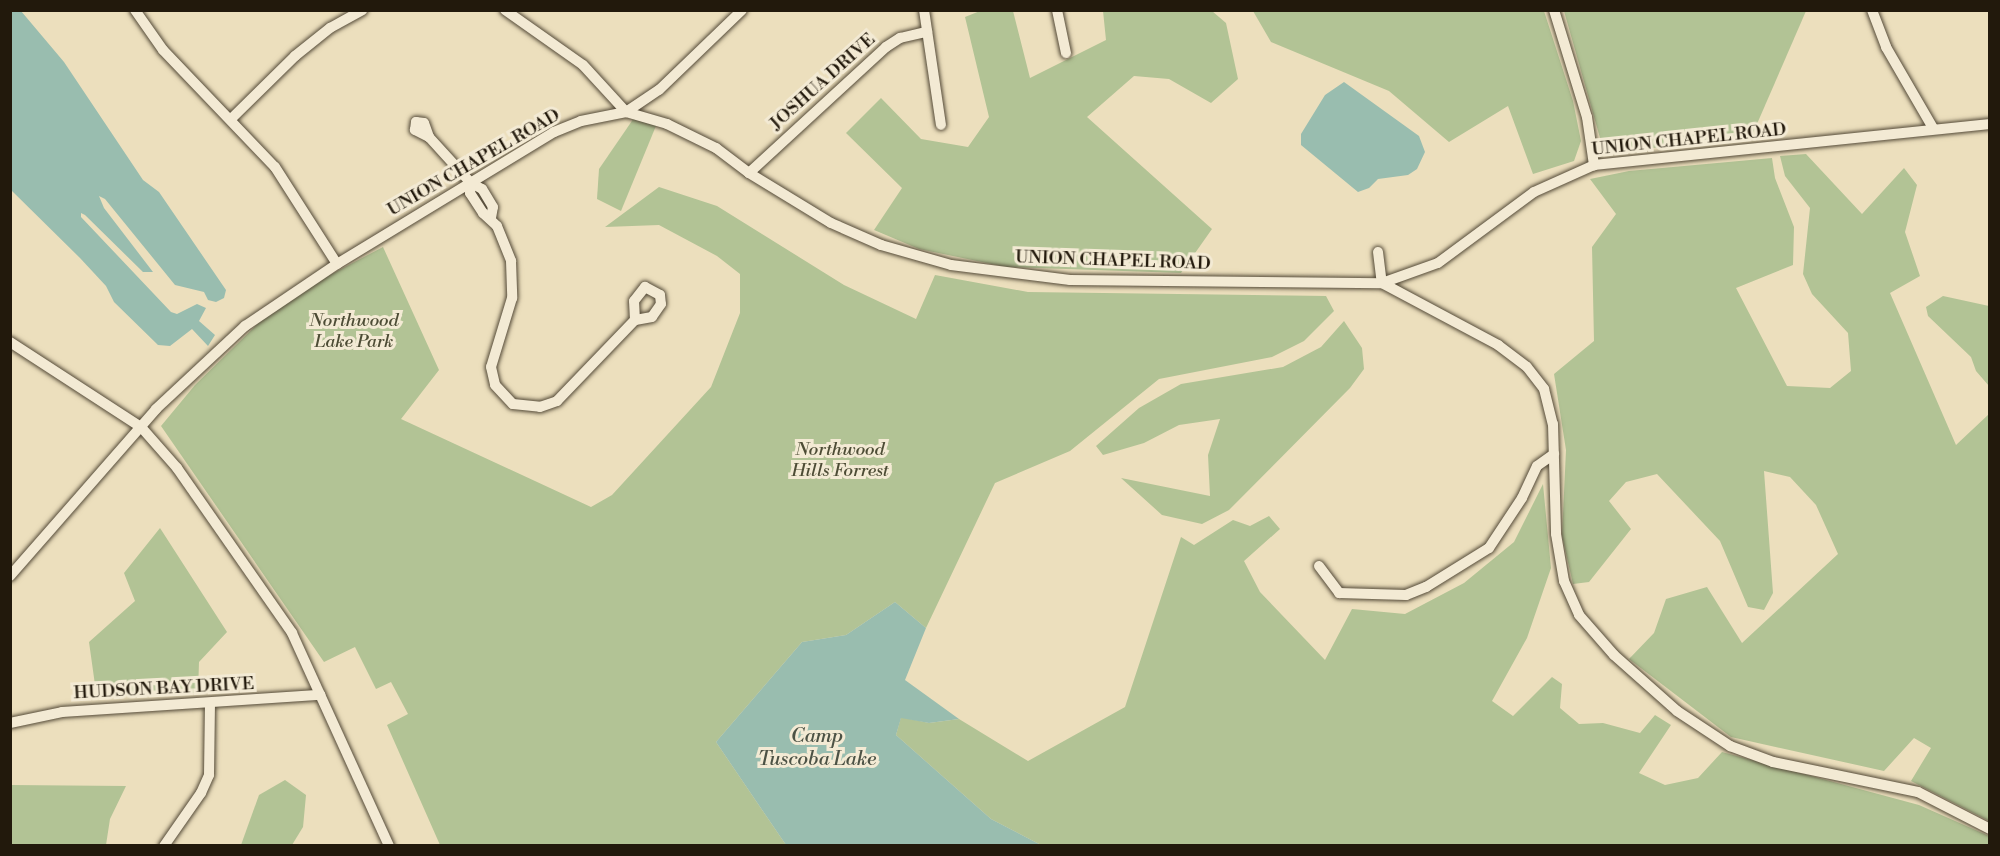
<!DOCTYPE html>
<html>
<head>
<meta charset="utf-8">
<style>
	body { margin:0 }
	#map { position:relative; width:2000px; height:856px; overflow:hidden; background:#ecdfbd; font-family:"Libre Bodoni",serif }
	div>[style] { position:absolute }
	.green>* { inset:0; background:#b2c395 }
	.water>* { inset:0; background:#99bdaf }
	.roads { filter:drop-shadow(0 0 2px #544a38) drop-shadow(0 0 2px #544a38) }
	.minor>* { height:10px; margin:-5px; padding:0 5px; transform-origin:5px; border-radius:5px; background:#f3ead4 }
	span { translate:-50% -50%; white-space:nowrap; text-align:center; line-height:1.15; -webkit-text-stroke:6px #f3ead4; paint-order:stroke }
	.street-label { font-size:18px; color:#22190c }
	.park-label { font-size:18px; color:#4d4c35; font-style:italic }
	.water-label { font-size:20px; color:#4c5245; font-style:italic }
	.frame { position:absolute; inset:0; border:12px solid #22190c; pointer-events:none }
</style>
</head>
<body>
<div id="map">
	<div class="green">
		<div style="clip-path:polygon(980px 11px,1013px 11px,1030px 78px,1106px 40px,1103px 11px,1212px 11px,1226px 23px,1238px 79px,1211px 103px,1169px 79px,1134px 76px,1087px 117px,1212px 229px,1181px 273px,1006px 267px,919px 249px,874px 230px,902px 188px,846px 133px,881px 98px,921px 139px,968px 147px,989px 117px,965px 17px)"></div>
		<div style="clip-path:polygon(1253px 11px,1544px 11px,1573px 101px,1581px 141px,1574px 161px,1533px 174px,1508px 106px,1449px 142px,1389px 91px,1271px 42px)"></div>
		<div style="clip-path:polygon(1564px 11px,1564px 10px,1806px 11px,1750px 140px,1604px 152px)"></div>
		<div style="clip-path:polygon(636px 115px,658px 121px,621px 211px,597px 199px,599px 169px)"></div>
		<div style="clip-path:polygon(1806px 154px,1862px 214px,1904px 168px,1917px 185px,1905px 232px,1920px 276px,1890px 293px,1956px 445px,1989px 414px,1989px 821px,1911px 781px,1931px 748px,1914px 738px,1884px 771px,1731px 737px,1629px 659px,1654px 633px,1666px 599px,1707px 587px,1742px 643px,1838px 554px,1816px 505px,1790px 477px,1764px 471px,1773px 593px,1764px 610px,1748px 607px,1720px 541px,1657px 474px,1626px 482px,1609px 501px,1631px 529px,1589px 582px,1573px 584px,1562px 536px,1566px 450px,1554px 374px,1594px 341px,1592px 247px,1616px 214px,1590px 179px,1629px 171px,1772px 158px,1775px 178px,1794px 227px,1793px 265px,1736px 288px,1787px 386px,1830px 388px,1851px 371px,1848px 333px,1812px 294px,1803px 274px,1810px 208px,1785px 176px,1780px 156px)"></div>
		<div style="clip-path:polygon(659px 187px,717px 206px,844px 285px,916px 319px,935px 275px,1028px 292px,1326px 296px,1334px 311px,1304px 341px,1272px 357px,1159px 379px,1070px 451px,995px 483px,926px 628px,895px 602px,846px 635px,802px 642px,716px 742px,786px 845px,440px 845px,387px 725px,408px 714px,391px 682px,376px 689px,355px 647px,324px 662px,161px 426px,195px 385px,282px 300px,383px 247px,439px 370px,401px 419px,591px 507px,612px 495px,711px 387px,740px 313px,740px 274px,717px 256px,659px 225px,605px 227px)"></div>
		<div style="clip-path:polygon(1943px 296px,1989px 306px,1989px 386px,1976px 371px,1971px 357px,1928px 316px,1926px 307px)"></div>
		<div style="clip-path:polygon(1344px 321px,1362px 348px,1364px 369px,1350px 388px,1229px 510px,1202px 524px,1162px 515px,1121px 478px,1210px 496px,1208px 455px,1220px 419px,1179px 425px,1144px 443px,1103px 455px,1096px 446px,1139px 408px,1181px 384px,1283px 367px,1321px 347px)"></div>
		<div style="clip-path:polygon(1543px 484px,1551px 568px,1527px 638px,1492px 701px,1513px 716px,1552px 677px,1562px 684px,1560px 708px,1579px 724px,1603px 723px,1640px 733px,1655px 715px,1671px 725px,1639px 773px,1665px 785px,1698px 778px,1722px 752px,1919px 805px,1989px 836px,1989px 845px,1041px 845px,991px 819px,896px 735px,901px 717px,929px 723px,959px 719px,1028px 761px,1125px 707px,1181px 537px,1194px 545px,1233px 520px,1250px 526px,1269px 516px,1280px 529px,1244px 561px,1260px 592px,1325px 660px,1352px 609px,1405px 614px,1464px 583px,1514px 542px)"></div>
		<div style="clip-path:polygon(160px 528px,227px 632px,199px 662px,198px 693px,96px 692px,89px 642px,135px 601px,124px 573px)"></div>
		<div style="clip-path:polygon(285px 780px,306px 795px,303px 827px,292px 845px,241px 845px,259px 795px)"></div>
		<div style="clip-path:polygon(11px 785px,126px 786px,110px 819px,106px 845px,11px 846px)"></div>
	</div>
	<div class="water">
		<div style="clip-path:polygon(10px 11px,21px 11px,64px 62px,143px 180px,159px 192px,226px 290px,224px 298px,216px 302px,208px 300px,204px 292px,175px 285px,105px 199px,99px 196px,104px 208px,153px 272px,143px 272px,85px 215px,81px 213px,81px 217px,171px 312px,177px 314px,197px 304px,206px 308px,199px 321px,215px 335px,208px 346px,192px 329px,170px 346px,158px 345px,114px 302px,106px 286px,80px 258px,11px 190px)"></div>
		<div style="clip-path:polygon(1344px 82px,1419px 136px,1425px 152px,1417px 169px,1408px 175px,1378px 179px,1369px 188px,1358px 192px,1301px 145px,1301px 134px,1325px 95px)"></div>
		<div style="clip-path:polygon(895px 602px,926px 628px,905px 680px,959px 719px,929px 723px,901px 718px,896px 735px,991px 819px,1041px 845px,786px 845px,716px 742px,802px 642px,846px 635px)"></div>
	</div>
	<div class="roads">
		<div class="minor">
			<div style="left:135px;top:10px;width:49px;rotate:55deg"></div>
			<div style="left:163px;top:50px;width:162px;rotate:46.3deg"></div>
			<div style="left:275px;top:167px;width:115px;rotate:57.4deg"></div>
			<div style="left:505px;top:10px;width:95px;rotate:35.2deg"></div>
			<div style="left:583px;top:65px;width:64px;rotate:47.5deg"></div>
			<div style="left:626px;top:112px;width:40px;rotate:-34deg"></div>
			<div style="left:659px;top:90px;width:115px;rotate:-43.9deg"></div>
			<div style="left:924px;top:10px;width:116px;rotate:81.6deg"></div>
			<div style="left:1057px;top:10px;width:44px;rotate:78.2deg"></div>
			<div style="left:1554px;top:10px;width:112px;rotate:72.9deg"></div>
			<div style="left:1587px;top:117px;width:49px;rotate:81.7deg"></div>
			<div style="left:1872px;top:10px;width:40px;rotate:69deg"></div>
			<div style="left:1886px;top:47px;width:94px;rotate:59.9deg"></div>
			<div style="left:231px;top:119px;width:90px;rotate:-44.5deg"></div>
			<div style="left:295px;top:56px;width:45px;rotate:-38.7deg"></div>
			<div style="left:330px;top:28px;width:37px;rotate:-29deg"></div>
			<div style="left:416px;top:122px;width:8px;rotate:7deg"></div>
			<div style="left:424px;top:123px;width:15px;rotate:70deg"></div>
			<div style="left:429px;top:137px;width:16px;rotate:-153deg"></div>
			<div style="left:415px;top:130px;width:8px;rotate:-83deg"></div>
			<div style="left:429px;top:137px;width:62px;rotate:47.6deg"></div>
			<div style="left:749px;top:173px;width:186px;rotate:-42.6deg"></div>
			<div style="left:886px;top:47px;width:17px;rotate:-33deg"></div>
			<div style="left:900px;top:38px;width:28px;rotate:-13deg"></div>
			<div style="left:491px;top:218px;width:11px;rotate:-80deg"></div>
			<div style="left:493px;top:207px;width:21px;rotate:-121deg"></div>
			<div style="left:482px;top:189px;width:13px;rotate:-151deg"></div>
			<div style="left:471px;top:183px;width:10px;rotate:96deg"></div>
			<div style="left:470px;top:193px;width:24px;rotate:57deg"></div>
			<div style="left:483px;top:213px;width:19px;rotate:43deg"></div>
			<div style="left:497px;top:226px;width:38px;rotate:68deg"></div>
			<div style="left:511px;top:261px;width:37px;rotate:88deg"></div>
			<div style="left:512px;top:298px;width:72px;rotate:106.9deg"></div>
			<div style="left:491px;top:367px;width:18px;rotate:77deg"></div>
			<div style="left:495px;top:385px;width:26px;rotate:47deg"></div>
			<div style="left:513px;top:404px;width:27px;rotate:6deg"></div>
			<div style="left:540px;top:407px;width:18px;rotate:-19deg"></div>
			<div style="left:557px;top:401px;width:112px;rotate:-46.1deg"></div>
			<div style="left:1378px;top:252px;width:31px;rotate:83deg"></div>
			<div style="left:1382px;top:283px;width:132px;rotate:28.1deg"></div>
			<div style="left:1498px;top:345px;width:36px;rotate:37deg"></div>
			<div style="left:1527px;top:367px;width:28px;rotate:52deg"></div>
			<div style="left:1544px;top:389px;width:36px;rotate:76deg"></div>
			<div style="left:1553px;top:424px;width:110px;rotate:88.4deg"></div>
			<div style="left:1556px;top:534px;width:48px;rotate:80.3deg"></div>
			<div style="left:1564px;top:581px;width:37px;rotate:66deg"></div>
			<div style="left:1579px;top:615px;width:53px;rotate:48.8deg"></div>
			<div style="left:1614px;top:655px;width:84px;rotate:41.6deg"></div>
			<div style="left:1677px;top:711px;width:64px;rotate:33.4deg"></div>
			<div style="left:1730px;top:746px;width:46px;rotate:20.4deg"></div>
			<div style="left:1773px;top:762px;width:148px;rotate:11.7deg"></div>
			<div style="left:1918px;top:792px;width:81px;rotate:27.2deg"></div>
			<div style="left:645px;top:287px;width:17px;rotate:28deg"></div>
			<div style="left:660px;top:295px;width:9px;rotate:84deg"></div>
			<div style="left:661px;top:304px;width:16px;rotate:125deg"></div>
			<div style="left:652px;top:317px;width:17px;rotate:170deg"></div>
			<div style="left:635px;top:320px;width:19px;rotate:-93deg"></div>
			<div style="left:634px;top:301px;width:18px;rotate:-52deg"></div>
			<div style="left:10px;top:342px;width:156px;rotate:33deg"></div>
			<div style="left:141px;top:427px;width:55px;rotate:48.7deg"></div>
			<div style="left:177px;top:468px;width:201px;rotate:55.1deg"></div>
			<div style="left:292px;top:633px;width:234px;rotate:65.5deg"></div>
			<div style="left:1319px;top:566px;width:34px;rotate:53deg"></div>
			<div style="left:1339px;top:593px;width:67px;rotate:1.7deg"></div>
			<div style="left:1406px;top:595px;width:22px;rotate:-22deg"></div>
			<div style="left:1426px;top:587px;width:74px;rotate:-31.8deg"></div>
			<div style="left:1489px;top:548px;width:60px;rotate:-56.6deg"></div>
			<div style="left:1522px;top:498px;width:35px;rotate:-65deg"></div>
			<div style="left:1537px;top:466px;width:21px;rotate:-35deg"></div>
			<div style="left:10px;top:576px;width:222px;rotate:-48.8deg"></div>
			<div style="left:156px;top:409px;width:122px;rotate:-43deg"></div>
			<div style="left:245px;top:326px;width:111px;rotate:-34deg"></div>
			<div style="left:337px;top:264px;width:254px;rotate:-31.3deg"></div>
			<div style="left:554px;top:132px;width:29px;rotate:-22deg"></div>
			<div style="left:581px;top:121px;width:46px;rotate:-11.3deg"></div>
			<div style="left:626px;top:112px;width:43px;rotate:16.3deg"></div>
			<div style="left:667px;top:124px;width:55px;rotate:26.1deg"></div>
			<div style="left:716px;top:148px;width:41px;rotate:37.1deg"></div>
			<div style="left:749px;top:173px;width:96px;rotate:31.4deg"></div>
			<div style="left:831px;top:223px;width:55px;rotate:23.7deg"></div>
			<div style="left:881px;top:245px;width:73px;rotate:15.9deg"></div>
			<div style="left:951px;top:265px;width:120px;rotate:7.2deg"></div>
			<div style="left:1070px;top:280px;width:312px;rotate:0.6deg"></div>
			<div style="left:1382px;top:283px;width:59px;rotate:-19.7deg"></div>
			<div style="left:1438px;top:263px;width:119px;rotate:-36.5deg"></div>
			<div style="left:1534px;top:192px;width:66px;rotate:-24.2deg"></div>
			<div style="left:1594px;top:165px;width:398px;rotate:-5.9deg"></div>
			<div style="left:10px;top:723px;width:53px;rotate:-11.9deg"></div>
			<div style="left:62px;top:712px;width:259px;rotate:-3.8deg"></div>
			<div style="left:164px;top:846px;width:65px;rotate:-55.1deg"></div>
			<div style="left:201px;top:793px;width:20px;rotate:-66deg"></div>
			<div style="left:209px;top:775px;width:71px;rotate:-89.2deg"></div>
		</div>
	</div>
	<div class="street-label">
		<span style="left:823px;top:82px;rotate:-42deg">JOSHUA DRIVE</span>
		<span style="left:1689px;top:140px;rotate:-6deg">UNION CHAPEL ROAD</span>
		<span style="left:474px;top:163px;rotate:-30deg">UNION CHAPEL ROAD</span>
		<span style="left:1113px;top:261px;rotate:2deg">UNION CHAPEL ROAD</span>
		<span style="left:164px;top:689px;rotate:-3deg">HUDSON BAY DRIVE</span>
	</div>
	<div class="park-label">
		<span style="left:354px;top:332px">Northwood<br>Lake Park</span>
		<span style="left:840px;top:461px">Northwood<br>Hills Forrest</span>
	</div>
	<div class="water-label">
		<span style="left:817px;top:748px">Camp<br>Tuscoba Lake</span>
	</div>
	<div class="frame"></div>
</div>
</body>
</html>
